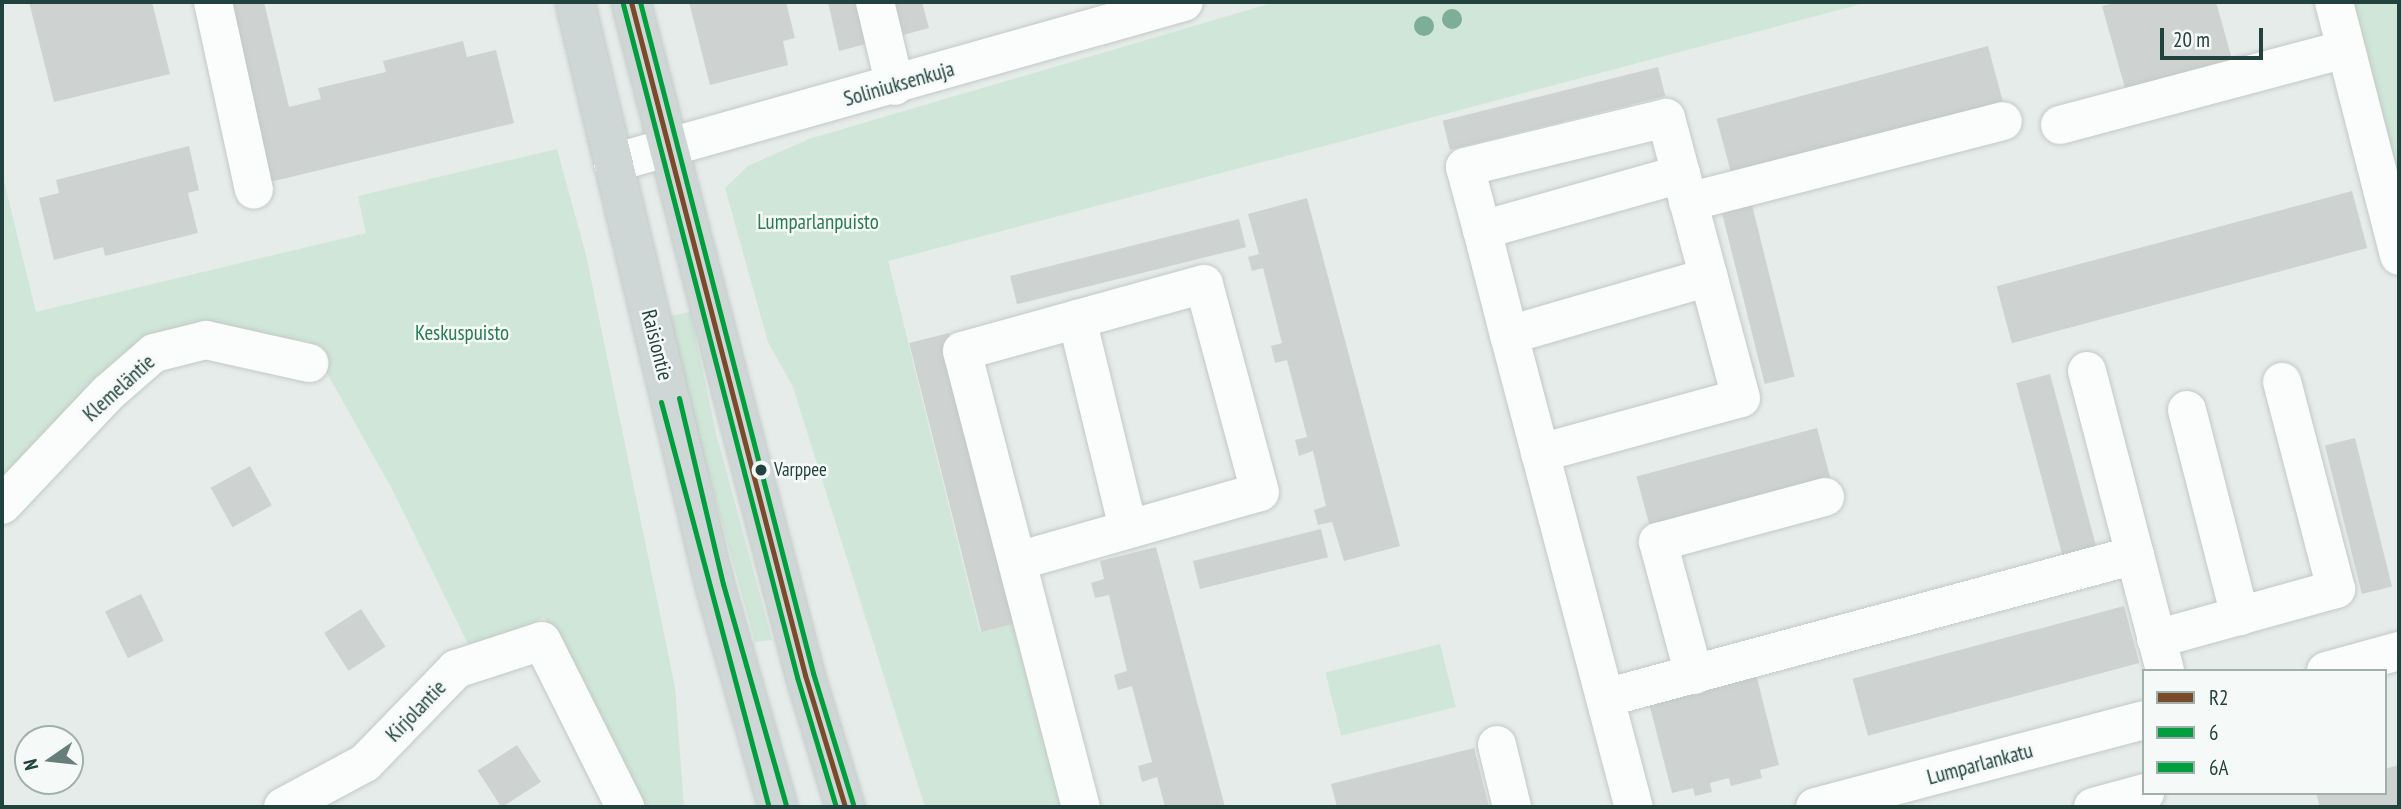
<!DOCTYPE html>
<html>
<head>
<meta charset="utf-8">
<style>
	body { margin:0 }
	#map { position:relative; width:2401px; height:809px; overflow:hidden; background:#e6ecea; font-family:"PT Sans Narrow",sans-serif }
	div>[style] { position:absolute }
	.green>* { inset:0; background:#cfe6d8; transform-origin:0 0 }
	.building>* { inset:0; background:#ced3d1; transform-origin:0 0 }
	.roads { filter:drop-shadow(0 0 2px #c3c9c7) drop-shadow(0 0 2px #c3c9c7) }
	.minor>* { height:38px; margin:-19px; padding:0 19px; transform-origin:19px; border-radius:19px; background:#fbfcfc }
	.major>* { height:38px; margin:-19px; padding:0 19px; transform-origin:19px; border-radius:19px; background:#ced7d6 }
	.bus-1>* { height:5px; margin:-2.5px; padding:0 2.5px; transform-origin:2.5px; border-radius:2.5px; background:#7a4b2a }
	.bus-2>* { height:5px; margin:-2.5px; padding:0 2.5px; transform-origin:2.5px; border-radius:2.5px; background:#009e3d }
	.bus-3>* { height:5px; margin:-2.5px; padding:0 2.5px; transform-origin:2.5px; border-radius:2.5px; background:#009e3d }
	.trees>* { width:20px; height:20px; margin:-10px; border-radius:50%; background:#7eae96 }
	.dots>* { width:19px; height:19px; translate:-50% -50%; box-sizing:border-box; border:4px solid #f5faf8; border-radius:50% }
	span { translate:-50% -50%; white-space:nowrap; text-align:center; line-height:1.15; -webkit-text-stroke:5px #f5faf8; paint-order:stroke }
	.bus-label { font-size:19px; color:#22423d }
	.left { translate:0 -50%; text-align:left }
	.street-label { font-size:21px; color:#22423d }
	.park-label { font-size:21px; color:#297c52 }
	.frame { position:absolute; inset:0; border:4px solid #22423d; pointer-events:none }
	.legend { position:absolute; left:2142px; top:669px; width:245px; height:126px; box-sizing:border-box; background:#f5faf8; border:2px solid #a1b0ad; margin:0; padding:9px 12px; list-style:none; font-size:21px; color:#22423d }
	.legend li { display:flex; align-items:center; gap:14px; height:35px }
	.legend b { width:35px; border:2px solid #a1b0ad }
	.north { position:absolute; left:14px; top:725px; width:70px; height:70px; box-sizing:border-box; background:#f5faf8; border:2px solid #a1b0ad; border-radius:50%; rotate:256deg; font-size:19px; font-weight:700; line-height:28px; text-align:center; color:#22423d }
	.north::after { content:''; display:block; margin:auto; width:24px; height:32px; background:#677e7a; clip-path:polygon(50% 0,100% 100%,50% 72%,0 100%) }
	.scale { position:absolute; left:2160px; top:28px; width:103px; height:32px; box-sizing:border-box; border:4px solid #22423d; border-top:0; padding-left:9px; font-size:21px; line-height:24px; white-space:nowrap; color:#22423d; -webkit-text-stroke:5px #f5faf8; paint-order:stroke }
</style>
</head>
<body>
<div id="map">
	<div class="green">
		<div style="clip-path:polygon(1275px 2px,1869px 2px,888px 261px,980px 632px,1019px 623px,1067px 807px,925px 807px,793px 387px,768px 342px,725px 188px,748px 166px,809px 139px)"></div>
		<div style="clip-path:polygon(2316px 2px,2399px 2px,2399px 265px,2384px 269px)"></div>
		<div style="clip-path:polygon(557px 149px,586px 255px,675px 687px,684px 807px,639px 807px,544px 617px,473px 654px,392px 489px,309px 341px,199px 329px,2px 487px,2px 173px,36px 312px,366px 233px,358px 196px)"></div>
		<div style="clip-path:polygon(690px 312px,716px 433px,772px 640px,755px 642px,698px 436px,669px 316px)"></div>
		<div style="left:1440px;top:644px;width:65px;height:118px;rotate:76deg"></div>
	</div>
	<div class="building">
		<div style="clip-path:polygon(29px 2px,152px 2px,170px 74px,54px 102px)"></div>
		<div style="clip-path:polygon(222px 2px,264px 2px,289px 107px,321px 99px,318px 88px,386px 72px,383px 61px,463px 41px,467px 57px,496px 50px,514px 123px,266px 183px)"></div>
		<div style="clip-path:polygon(689px 2px,786px 2px,795px 38px,783px 41px,788px 65px,710px 85px)"></div>
		<div style="clip-path:polygon(828px 2px,856px 2px,866px 44px,839px 51px)"></div>
		<div style="clip-path:polygon(895px 2px,922px 2px,929px 28px,903px 35px)"></div>
		<div style="clip-path:polygon(2118px 2px,2216px 2px,2235px 70px,2128px 99px,2102px 6px)"></div>
		<div style="left:1988px;top:46px;width:61px;height:281px;rotate:75deg"></div>
		<div style="left:1658px;top:67px;width:30px;height:222px;rotate:76deg"></div>
		<div style="clip-path:polygon(189px 146px,199px 190px,188px 193px,198px 233px,105px 256px,103px 247px,54px 260px,39px 198px,59px 193px,56px 180px)"></div>
		<div style="left:2352px;top:191px;width:59px;height:368px;rotate:75deg"></div>
		<div style="left:1750px;top:197px;width:185px;height:31px;rotate:76deg"></div>
		<div style="clip-path:polygon(1307px 198px,1400px 546px,1344px 561px,1332px 522px,1318px 525px,1314px 510px,1326px 506px,1313px 451px,1299px 456px,1295px 440px,1307px 437px,1287px 360px,1275px 363px,1271px 346px,1282px 343px,1263px 268px,1252px 271px,1248px 257px,1259px 254px,1248px 214px)"></div>
		<div style="left:1239px;top:219px;width:29px;height:236px;rotate:76deg"></div>
		<div style="left:949px;top:333px;width:298px;height:41px;rotate:76deg"></div>
		<div style="left:2050px;top:374px;width:187px;height:35px;rotate:75deg"></div>
		<div style="left:1817px;top:428px;width:60px;height:187px;rotate:75deg"></div>
		<div style="left:2355px;top:438px;width:153px;height:31px;rotate:76deg"></div>
		<div style="left:250px;top:466px;width:45px;height:45px;rotate:61deg"></div>
		<div style="left:1321px;top:529px;width:29px;height:132px;rotate:76deg"></div>
		<div style="clip-path:polygon(1156px 547px,1225px 807px,1165px 807px,1157px 777px,1142px 782px,1138px 766px,1152px 762px,1132px 686px,1118px 690px,1114px 675px,1127px 671px,1109px 595px,1095px 598px,1091px 583px,1104px 579px,1100px 561px)"></div>
		<div style="left:141px;top:594px;width:52px;height:40px;rotate:64deg"></div>
		<div style="left:2124px;top:606px;width:59px;height:281px;rotate:75deg"></div>
		<div style="left:361px;top:609px;width:45px;height:44px;rotate:57deg"></div>
		<div style="clip-path:polygon(1756px 674px,1779px 765px,1760px 770px,1762px 778px,1731px 786px,1729px 778px,1710px 783px,1712px 792px,1695px 796px,1693px 788px,1672px 793px,1649px 703px)"></div>
		<div style="left:517px;top:745px;width:44px;height:47px;rotate:57deg"></div>
		<div style="clip-path:polygon(1474px 748px,1489px 807px,1337px 807px,1331px 784px)"></div>
		<div style="clip-path:polygon(2399px 765px,2399px 807px,2320px 807px,2316px 793px,2385px 793px,2385px 769px)"></div>
	</div>
	<div class="roads">
		<div class="minor">
			<div style="left:213px;top:2px;width:192px;rotate:77.7deg"></div>
			<div style="left:875px;top:2px;width:86px;rotate:76.6deg"></div>
			<div style="left:2334px;top:2px;width:262px;rotate:75.6deg"></div>
			<div style="left:2060px;top:125px;width:295px;rotate:-14.9deg"></div>
			<div style="left:613px;top:163px;width:593px;rotate:-15.75deg"></div>
			<div style="left:1688px;top:202px;width:325px;rotate:-14.4deg"></div>
			<div style="left:1482px;top:230px;width:207px;rotate:-15.7deg"></div>
			<div style="left:1077px;top:319px;width:216px;rotate:76.3deg"></div>
			<div style="left:1509px;top:335px;width:208px;rotate:-16.2deg"></div>
			<div style="left:2087px;top:371px;width:310px;rotate:75.4deg"></div>
			<div style="left:2187px;top:410px;width:213px;rotate:75.6deg"></div>
			<div style="left:1540px;top:453px;width:208px;rotate:-15.3deg"></div>
			<div style="left:1741px;top:398px;width:290px;rotate:-105deg"></div>
			<div style="left:1666px;top:118px;width:207px;rotate:166.3deg"></div>
			<div style="left:1465px;top:167px;width:65px;rotate:74.9deg"></div>
			<div style="left:1482px;top:230px;width:108px;rotate:75.6deg"></div>
			<div style="left:1509px;top:335px;width:488px;rotate:75.2deg"></div>
			<div style="left:2px;top:505px;width:154px;rotate:-46.6deg"></div>
			<div style="left:108px;top:393px;width:61px;rotate:-41deg"></div>
			<div style="left:154px;top:353px;width:54px;rotate:-14deg"></div>
			<div style="left:206px;top:340px;width:106px;rotate:12.6deg"></div>
			<div style="left:1021px;top:560px;width:248px;rotate:-15.9deg"></div>
			<div style="left:1260px;top:492px;width:215px;rotate:-105.1deg"></div>
			<div style="left:1204px;top:284px;width:251px;rotate:164.5deg"></div>
			<div style="left:962px;top:351px;width:471px;rotate:75.4deg"></div>
			<div style="left:2156px;top:639px;width:187px;rotate:-15.5deg"></div>
			<div style="left:2336px;top:589px;width:214px;rotate:-104.6deg"></div>
			<div style="left:2326px;top:671px;width:76px;rotate:-15.3deg"></div>
			<div style="left:1694px;top:675px;width:138px;rotate:-105.1deg"></div>
			<div style="left:1658px;top:542px;width:173px;rotate:-15.1deg"></div>
			<div style="left:1605px;top:698px;width:549px;rotate:-15.1deg"></div>
			<div style="left:1497px;top:745px;width:64px;rotate:76.4deg"></div>
			<div style="left:283px;top:807px;width:93px;rotate:-28.2deg"></div>
			<div style="left:365px;top:763px;width:131px;rotate:-45.9deg"></div>
			<div style="left:456px;top:669px;width:90px;rotate:-18deg"></div>
			<div style="left:542px;top:641px;width:186px;rotate:63.4deg"></div>
			<div style="left:1815px;top:807px;width:340px;rotate:-14.8deg"></div>
			<div style="left:2093px;top:807px;width:54px;rotate:-15.1deg"></div>
		</div>
		<div class="major">
			<div style="left:575px;top:2px;width:601px;rotate:76.52deg"></div>
			<div style="left:715px;top:586px;width:230px;rotate:74.1deg"></div>
			<div style="left:631px;top:2px;width:695px;rotate:75.5deg"></div>
			<div style="left:805px;top:675px;width:138px;rotate:73.1deg"></div>
		</div>
	</div>
	<div class="bus-1">
		<div style="left:631px;top:2px;width:695px;rotate:75.5deg"></div>
		<div style="left:805px;top:675px;width:138px;rotate:73.1deg"></div>
	</div>
	<div class="bus-2">
		<div style="left:623px;top:4px;width:695px;rotate:75.5deg"></div>
		<div style="left:797px;top:677px;width:136px;rotate:73.3deg"></div>
		<div style="left:661px;top:402px;width:419px;rotate:75.1deg"></div>
	</div>
	<div class="bus-3">
		<div style="left:640px;top:2px;width:693px;rotate:75.54deg"></div>
		<div style="left:813px;top:673px;width:137px;rotate:73deg"></div>
		<div style="left:679px;top:398px;width:191px;rotate:76.7deg"></div>
		<div style="left:723px;top:584px;width:230px;rotate:74.1deg"></div>
	</div>
	<div class="trees">
		<div style="left:1452px;top:19px"></div>
		<div style="left:1424px;top:26px"></div>
	</div>
	<div class="dots">
		<div style="left:761px;top:470px;background:#22423d"></div>
	</div>
	<div class="bus-label">
		<span class="left" style="left:774px;top:470px">Varppee</span>
	</div>
	<div class="street-label">
		<span style="left:899px;top:84px;rotate:-16deg">Soliniuksenkuja</span>
		<span style="left:657px;top:345px;rotate:76deg">Raisiontie</span>
		<span style="left:119px;top:388px;rotate:-42deg">Klemeläntie</span>
		<span style="left:416px;top:711px;rotate:-46deg">Kirjolantie</span>
		<span style="left:1980px;top:764px;rotate:-15deg">Lumparlankatu</span>
	</div>
	<div class="park-label">
		<span style="left:818px;top:222px">Lumparlanpuisto</span>
		<span style="left:462px;top:333px">Keskuspuisto</span>
	</div>
	<div class="frame"></div>
	<ul class="legend">
	<li><b style="height:9px;background:#7a4b2a"></b>R2</li>
	<li><b style="height:9px;background:#009e3d"></b>6</li>
	<li><b style="height:9px;background:#009e3d"></b>6A</li>
	</ul>
	<div class="north">N</div>
	<div class="scale">20 m</div>
</div>
</body>
</html>
